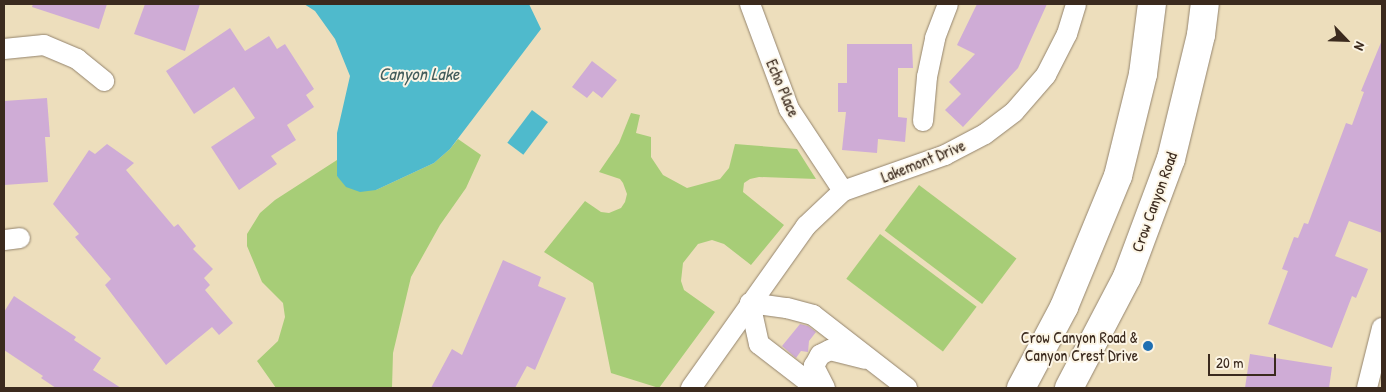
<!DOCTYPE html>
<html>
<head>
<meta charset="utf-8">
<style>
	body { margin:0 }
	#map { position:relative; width:1386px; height:392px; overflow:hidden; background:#eddebc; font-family:"Patrick Hand",sans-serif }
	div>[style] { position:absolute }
	.green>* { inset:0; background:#a7cd77; transform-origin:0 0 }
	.water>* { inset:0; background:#4fbacc; transform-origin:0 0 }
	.building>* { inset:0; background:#cfacd6 }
	.roads { filter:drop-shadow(0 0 1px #94846d) drop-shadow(0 0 1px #94846d) }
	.street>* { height:20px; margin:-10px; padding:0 10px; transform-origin:10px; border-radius:10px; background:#fff }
	.secondary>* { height:28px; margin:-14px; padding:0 14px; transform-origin:14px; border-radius:14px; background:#fff }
	.dots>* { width:14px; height:14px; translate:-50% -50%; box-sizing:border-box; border:2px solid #fcf5e5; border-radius:50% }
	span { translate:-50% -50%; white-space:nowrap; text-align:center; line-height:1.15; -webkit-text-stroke:4px #fcf5e5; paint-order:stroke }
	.street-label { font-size:16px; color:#3b2a1e }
	.poi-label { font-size:16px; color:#3b2a1e }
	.right { translate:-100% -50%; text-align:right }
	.water-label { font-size:18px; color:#425c5b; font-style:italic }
	.frame { position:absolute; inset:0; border:5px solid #3b2a1e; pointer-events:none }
	.north { position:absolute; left:1321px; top:15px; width:50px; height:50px; -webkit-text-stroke:4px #fcf5e5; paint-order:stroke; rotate:114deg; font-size:14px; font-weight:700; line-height:20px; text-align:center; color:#3b2a1e }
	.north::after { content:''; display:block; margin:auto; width:18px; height:22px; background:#3b2a1e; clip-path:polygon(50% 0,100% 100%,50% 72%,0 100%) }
	.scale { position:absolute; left:1208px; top:354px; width:68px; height:22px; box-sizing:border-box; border:2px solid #3b2a1e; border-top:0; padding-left:6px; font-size:15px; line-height:18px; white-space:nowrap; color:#3b2a1e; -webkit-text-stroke:4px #fcf5e5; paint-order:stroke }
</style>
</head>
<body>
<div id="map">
	<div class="green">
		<div style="clip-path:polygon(631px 113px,640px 115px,636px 133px,651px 137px,651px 157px,663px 175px,687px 188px,720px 179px,729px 168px,735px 144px,797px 149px,816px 179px,759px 177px,750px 179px,744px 183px,743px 192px,784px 225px,751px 265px,724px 244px,712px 240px,698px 244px,683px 263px,681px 281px,684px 290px,715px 312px,659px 388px,611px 373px,593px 283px,544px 252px,585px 201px,601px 212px,609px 213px,621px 208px,625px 202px,627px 194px,623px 183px,620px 179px,599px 172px,619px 143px)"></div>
		<div style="clip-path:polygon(458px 139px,481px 155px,466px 188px,440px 225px,411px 277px,393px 353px,392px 388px,276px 388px,257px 361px,278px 341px,285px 317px,283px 303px,262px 282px,247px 246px,247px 234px,260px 213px,275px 200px,337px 160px,337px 176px,376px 190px,434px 163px,450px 149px)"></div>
		<div style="left:919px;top:185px;width:122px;height:57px;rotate:37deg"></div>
		<div style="left:880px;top:234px;width:121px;height:56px;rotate:37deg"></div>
	</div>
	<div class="water">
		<div style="clip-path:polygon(304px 4px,529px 4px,541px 29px,450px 149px,434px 163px,376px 190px,360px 192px,346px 187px,337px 176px,337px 133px,350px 76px,335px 39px,315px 11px)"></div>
		<div style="left:532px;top:110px;width:20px;height:41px;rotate:37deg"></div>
	</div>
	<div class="building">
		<div style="clip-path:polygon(33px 4px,107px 4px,99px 29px,32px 7px)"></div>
		<div style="clip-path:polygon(145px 4px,200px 4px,185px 51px,134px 34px)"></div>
		<div style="clip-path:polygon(977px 4px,1047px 4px,1018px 68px,963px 127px,945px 110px,961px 94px,949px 82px,975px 54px,957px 45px)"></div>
		<div style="clip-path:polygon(230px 28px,245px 51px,269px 36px,277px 49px,285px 44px,314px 89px,306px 95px,314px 107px,287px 125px,296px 140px,271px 156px,277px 164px,239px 190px,211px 147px,255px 118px,234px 87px,194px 114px,166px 71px)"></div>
		<div style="clip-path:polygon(1382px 40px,1382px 233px,1349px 221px,1335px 256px,1368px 269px,1356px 298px,1352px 296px,1332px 348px,1268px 324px,1288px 271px,1282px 269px,1294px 237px,1298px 238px,1304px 223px,1308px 224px,1346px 123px,1352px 125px,1364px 92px,1361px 91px)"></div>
		<div style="clip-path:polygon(847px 44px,912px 44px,913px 68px,898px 68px,898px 117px,907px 118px,905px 142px,878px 139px,877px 153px,842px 150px,846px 112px,838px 112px,838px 83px,847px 83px)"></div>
		<div style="clip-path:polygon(592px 61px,617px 80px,602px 98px,593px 91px,587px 98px,572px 87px)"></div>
		<div style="clip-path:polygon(47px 98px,50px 137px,45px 137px,48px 182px,4px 185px,4px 101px)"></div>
		<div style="clip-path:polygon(107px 144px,134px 163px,126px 170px,174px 227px,178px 224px,196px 246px,193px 249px,213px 269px,204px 278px,210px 285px,205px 290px,233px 323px,219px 335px,212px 327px,166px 365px,105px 285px,111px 279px,75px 237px,79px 234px,53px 204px,89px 150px,95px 154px)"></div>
		<div style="clip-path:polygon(503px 260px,541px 277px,538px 286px,566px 298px,535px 370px,527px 366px,515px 388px,431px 388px,452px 349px,462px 355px)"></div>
		<div style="clip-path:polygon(14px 296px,76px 337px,74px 340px,101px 358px,93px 370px,121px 388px,56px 388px,41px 378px,43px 376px,4px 350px,4px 312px)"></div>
		<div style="clip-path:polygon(800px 324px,808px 326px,816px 332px,809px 341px,808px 352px,801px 351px,796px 358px,782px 346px)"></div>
		<div style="clip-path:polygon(1250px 354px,1332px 367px,1329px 388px,1245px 388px)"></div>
	</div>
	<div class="roads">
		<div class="street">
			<div style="left:750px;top:4px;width:112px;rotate:69.6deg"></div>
			<div style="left:789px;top:109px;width:98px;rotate:56.6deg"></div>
			<div style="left:4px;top:49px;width:40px;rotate:-5.7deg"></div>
			<div style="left:44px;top:45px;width:36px;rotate:23deg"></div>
			<div style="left:77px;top:59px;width:35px;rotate:39deg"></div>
			<div style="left:923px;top:121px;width:44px;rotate:-84.8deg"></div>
			<div style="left:927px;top:77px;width:40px;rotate:-78deg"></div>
			<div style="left:935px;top:38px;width:36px;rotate:-69deg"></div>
			<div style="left:4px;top:240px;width:16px;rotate:-7deg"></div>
			<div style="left:750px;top:303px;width:37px;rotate:8deg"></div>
			<div style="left:787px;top:308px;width:27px;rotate:15deg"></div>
			<div style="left:813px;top:315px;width:119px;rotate:37.8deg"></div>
			<div style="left:750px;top:303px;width:42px;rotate:77.6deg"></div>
			<div style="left:759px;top:344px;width:72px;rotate:37.7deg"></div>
			<div style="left:691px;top:388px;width:199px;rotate:-54.6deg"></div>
			<div style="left:806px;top:226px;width:51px;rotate:-43.4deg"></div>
			<div style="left:843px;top:191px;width:108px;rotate:-19.4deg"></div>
			<div style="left:945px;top:155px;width:45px;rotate:-27.7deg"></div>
			<div style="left:985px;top:134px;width:36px;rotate:-37deg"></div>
			<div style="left:1014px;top:112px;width:49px;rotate:-49.1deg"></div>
			<div style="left:1046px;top:75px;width:46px;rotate:-62.9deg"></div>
			<div style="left:1067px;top:34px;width:31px;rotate:-73deg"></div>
			<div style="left:825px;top:388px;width:25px;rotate:-117deg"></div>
			<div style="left:814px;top:366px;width:13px;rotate:-61deg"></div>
			<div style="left:820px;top:355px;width:11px;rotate:-27deg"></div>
			<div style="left:830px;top:350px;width:36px;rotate:14deg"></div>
			<div style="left:1367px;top:388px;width:62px;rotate:-76deg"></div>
		</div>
		<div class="secondary">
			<div style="left:1021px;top:388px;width:92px;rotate:-62deg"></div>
			<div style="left:1064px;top:307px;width:142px;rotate:-67.6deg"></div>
			<div style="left:1118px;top:176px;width:105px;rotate:-76.2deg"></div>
			<div style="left:1143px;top:74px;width:71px;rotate:-82.7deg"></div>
			<div style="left:1069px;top:388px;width:125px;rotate:-62.4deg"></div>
			<div style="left:1127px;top:277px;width:126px;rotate:-69.6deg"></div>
			<div style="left:1171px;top:159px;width:128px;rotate:-76.4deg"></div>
			<div style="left:1201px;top:35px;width:31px;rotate:-83deg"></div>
		</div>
	</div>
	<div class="dots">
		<div style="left:1148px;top:346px;background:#1f6fb2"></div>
	</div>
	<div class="street-label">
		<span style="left:783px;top:88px;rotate:67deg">Echo Place</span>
		<span style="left:923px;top:161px;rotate:-22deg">Lakemont Drive</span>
		<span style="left:1154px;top:202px;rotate:-70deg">Crow Canyon Road</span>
	</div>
	<div class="poi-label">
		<span class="right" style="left:1138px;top:346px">Crow Canyon Road &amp;<br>Canyon Crest Drive</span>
	</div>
	<div class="water-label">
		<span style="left:419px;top:74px">Canyon Lake</span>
	</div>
	<div class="frame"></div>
	<div class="north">N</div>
	<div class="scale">20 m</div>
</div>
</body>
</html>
